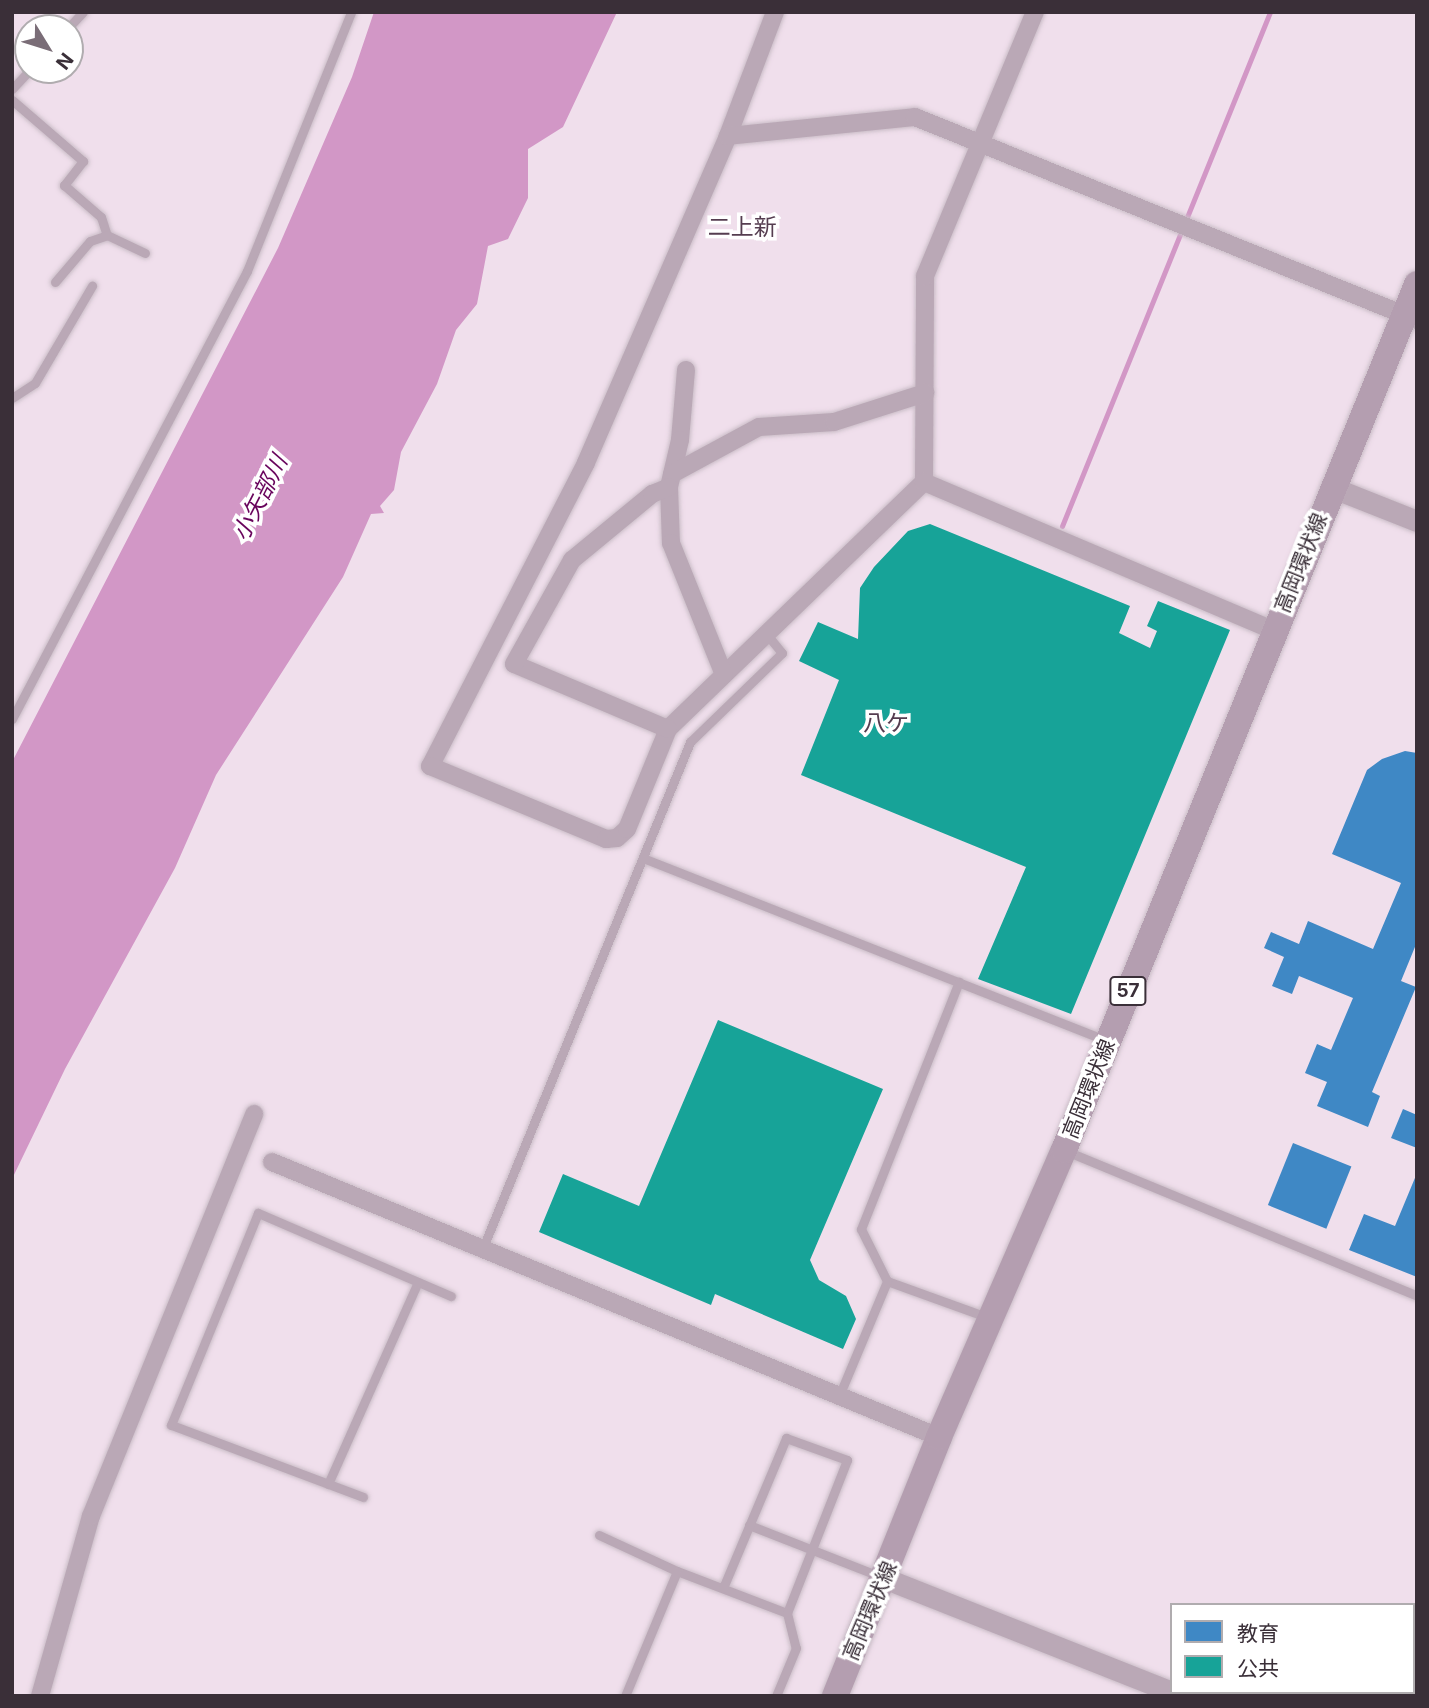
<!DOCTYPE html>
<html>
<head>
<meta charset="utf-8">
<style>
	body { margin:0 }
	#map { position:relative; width:1429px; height:1708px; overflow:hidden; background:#f0dfec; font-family:Inter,"Noto Sans JP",sans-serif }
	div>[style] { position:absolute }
	.water>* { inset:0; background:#d297c6 }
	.schools>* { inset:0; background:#3f88c5; transform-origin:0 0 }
	.public>* { inset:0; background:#17a398 }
	.stream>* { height:5px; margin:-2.5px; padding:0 2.5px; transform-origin:2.5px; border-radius:2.5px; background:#d297c6 }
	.roads { filter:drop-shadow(0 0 2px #cabdc7) drop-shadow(0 0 2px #cabdc7) }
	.service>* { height:9px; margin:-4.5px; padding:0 4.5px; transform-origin:4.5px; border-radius:4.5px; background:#baa8b6 }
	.minor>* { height:18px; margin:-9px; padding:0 9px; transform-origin:9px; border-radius:9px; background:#baa8b6 }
	.tertiary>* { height:21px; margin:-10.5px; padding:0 10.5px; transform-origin:10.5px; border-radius:10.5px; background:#baa8b6 }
	.primary>* { height:26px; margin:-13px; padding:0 13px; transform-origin:13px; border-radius:13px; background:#b49eb0 }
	span { translate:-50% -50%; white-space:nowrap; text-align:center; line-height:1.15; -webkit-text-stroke:7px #fff; paint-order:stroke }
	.shield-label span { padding:2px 5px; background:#fff; border:2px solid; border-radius:5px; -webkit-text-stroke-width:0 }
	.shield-label { font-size:19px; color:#3a2f38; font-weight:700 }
	.street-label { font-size:21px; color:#3a2f38 }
	.neighbourhood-label { font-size:23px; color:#553d50 }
	.water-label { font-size:23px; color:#68045c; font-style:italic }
	.frame { position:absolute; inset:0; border:14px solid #3a2f38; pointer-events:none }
	.legend { position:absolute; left:1170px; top:1603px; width:245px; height:91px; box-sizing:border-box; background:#fff; border:2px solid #b0acaf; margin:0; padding:9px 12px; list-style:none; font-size:21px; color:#3a2f38 }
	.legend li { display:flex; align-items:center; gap:14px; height:35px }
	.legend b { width:35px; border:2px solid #b0acaf }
	.north { position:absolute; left:14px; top:14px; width:70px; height:70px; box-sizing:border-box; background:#fff; border:2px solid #b0acaf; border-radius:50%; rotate:128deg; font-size:19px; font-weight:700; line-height:28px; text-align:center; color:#3a2f38 }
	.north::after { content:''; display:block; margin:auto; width:24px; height:32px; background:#7a6d77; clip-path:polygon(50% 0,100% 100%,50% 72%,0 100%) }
</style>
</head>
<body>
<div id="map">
	<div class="water">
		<div style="clip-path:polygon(374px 12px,617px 12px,563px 127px,528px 149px,528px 198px,508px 239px,488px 246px,477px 304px,456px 330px,437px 384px,401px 452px,394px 490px,380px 506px,384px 513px,371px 514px,343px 577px,216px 775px,175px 868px,65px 1069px,12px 1179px,12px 762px,278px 248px,352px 77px)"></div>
	</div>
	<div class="schools">
		<div style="clip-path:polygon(1405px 751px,1417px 753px,1417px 942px,1401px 981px,1416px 987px,1372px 1092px,1380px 1096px,1368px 1127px,1317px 1106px,1327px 1082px,1305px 1073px,1317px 1044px,1331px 1050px,1353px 998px,1299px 976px,1292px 994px,1272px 986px,1284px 957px,1264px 948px,1271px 932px,1299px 944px,1308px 921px,1373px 949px,1401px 883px,1332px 854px,1367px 770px,1382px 759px)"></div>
		<div style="clip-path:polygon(1403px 1109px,1417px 1115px,1417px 1148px,1391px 1138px)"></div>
		<div style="left:1293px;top:1143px;width:63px;height:67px;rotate:22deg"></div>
		<div style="clip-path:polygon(1417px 1173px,1417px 1277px,1349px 1250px,1364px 1214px,1395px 1226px)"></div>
	</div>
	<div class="public">
		<div style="clip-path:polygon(930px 524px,1130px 606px,1119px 633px,1150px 648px,1157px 631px,1147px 626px,1158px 601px,1230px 630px,1071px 1014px,978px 979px,1026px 867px,801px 775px,839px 680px,799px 661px,818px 622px,858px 639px,860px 588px,874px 567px,908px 531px)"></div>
		<div style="clip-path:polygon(718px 1020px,883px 1089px,810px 1260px,819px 1280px,846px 1296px,856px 1319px,843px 1349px,715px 1294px,711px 1305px,539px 1232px,563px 1174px,639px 1206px)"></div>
	</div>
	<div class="stream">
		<div style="left:1062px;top:526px;width:554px;rotate:-67.97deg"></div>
	</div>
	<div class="roads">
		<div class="service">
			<div style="left:68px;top:28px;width:22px;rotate:-47deg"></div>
			<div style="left:12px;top:89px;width:26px;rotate:-47deg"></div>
			<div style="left:12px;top:100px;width:94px;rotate:40.7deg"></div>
			<div style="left:83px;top:161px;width:31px;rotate:128deg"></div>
			<div style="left:64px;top:185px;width:49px;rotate:40.9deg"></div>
			<div style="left:101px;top:217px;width:19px;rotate:72deg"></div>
			<div style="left:107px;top:235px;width:42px;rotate:25.3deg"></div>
			<div style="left:55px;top:282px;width:54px;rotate:-49.5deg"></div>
			<div style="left:90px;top:241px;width:18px;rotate:-19deg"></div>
			<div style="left:12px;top:398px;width:27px;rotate:-33deg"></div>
			<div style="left:35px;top:383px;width:113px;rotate:-59.6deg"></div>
			<div style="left:12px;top:719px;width:506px;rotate:-62.32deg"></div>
			<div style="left:247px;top:271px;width:279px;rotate:-68.1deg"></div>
			<div style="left:643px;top:858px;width:499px;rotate:21.5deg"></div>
			<div style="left:1066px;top:1151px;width:380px;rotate:22.4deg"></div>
			<div style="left:482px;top:1250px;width:549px;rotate:-67.73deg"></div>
			<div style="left:690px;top:742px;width:128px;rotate:-44.1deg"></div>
			<div style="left:782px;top:653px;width:26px;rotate:-129deg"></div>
			<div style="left:887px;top:1281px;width:109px;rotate:19.9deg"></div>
			<div style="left:839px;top:1396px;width:125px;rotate:-67.3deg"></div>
			<div style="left:887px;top:1281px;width:58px;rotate:-116.6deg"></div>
			<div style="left:861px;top:1229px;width:266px;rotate:-68.4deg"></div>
			<div style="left:328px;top:1484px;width:221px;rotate:-66deg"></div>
			<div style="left:363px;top:1497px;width:205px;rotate:-159.4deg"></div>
			<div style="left:171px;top:1425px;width:229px;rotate:-67.7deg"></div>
			<div style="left:258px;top:1213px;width:210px;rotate:23.3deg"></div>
			<div style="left:749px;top:1525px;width:140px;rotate:21.4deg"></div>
			<div style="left:599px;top:1535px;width:86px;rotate:24.8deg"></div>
			<div style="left:677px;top:1571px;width:118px;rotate:20.9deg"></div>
			<div style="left:723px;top:1588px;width:163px;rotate:-67.2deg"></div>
			<div style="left:786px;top:1438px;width:65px;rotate:19.8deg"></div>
			<div style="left:847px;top:1460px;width:164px;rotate:111.4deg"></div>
			<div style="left:787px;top:1613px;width:36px;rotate:76deg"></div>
			<div style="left:796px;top:1648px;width:52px;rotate:112.6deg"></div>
			<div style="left:625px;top:1696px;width:135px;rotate:-67.4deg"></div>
		</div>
		<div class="minor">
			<div style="left:775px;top:12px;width:133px;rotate:110.8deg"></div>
			<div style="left:728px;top:136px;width:357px;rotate:113.5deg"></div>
			<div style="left:586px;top:463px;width:341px;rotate:117.2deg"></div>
			<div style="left:430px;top:766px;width:191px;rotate:22.5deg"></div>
			<div style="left:606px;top:839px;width:11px;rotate:-5deg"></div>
			<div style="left:617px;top:838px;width:13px;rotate:-42deg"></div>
			<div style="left:627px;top:829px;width:108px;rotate:-67.7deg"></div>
			<div style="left:668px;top:729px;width:356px;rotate:-44deg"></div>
			<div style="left:924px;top:482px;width:206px;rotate:-89.7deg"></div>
			<div style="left:925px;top:276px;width:286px;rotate:-67.4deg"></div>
			<div style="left:728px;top:136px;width:188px;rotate:-5.8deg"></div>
			<div style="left:915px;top:117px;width:541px;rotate:22.02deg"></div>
			<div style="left:686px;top:370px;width:70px;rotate:94.9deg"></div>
			<div style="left:680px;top:440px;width:48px;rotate:103.2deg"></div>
			<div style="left:669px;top:487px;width:56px;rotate:88deg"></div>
			<div style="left:671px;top:543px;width:142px;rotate:68.1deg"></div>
			<div style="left:672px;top:474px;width:99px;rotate:-28.4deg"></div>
			<div style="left:759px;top:427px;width:75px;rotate:-3.8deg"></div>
			<div style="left:834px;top:422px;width:96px;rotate:-17.7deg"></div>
			<div style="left:924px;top:482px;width:379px;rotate:23deg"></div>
			<div style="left:668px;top:729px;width:167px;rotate:-157.1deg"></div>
			<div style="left:514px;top:664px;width:119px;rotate:-60.9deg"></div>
			<div style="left:572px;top:560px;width:104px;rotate:-39.5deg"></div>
			<div style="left:652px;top:494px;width:18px;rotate:-22deg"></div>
			<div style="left:272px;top:1162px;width:721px;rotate:22.41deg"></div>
			<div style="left:40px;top:1696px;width:187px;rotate:-74.2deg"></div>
			<div style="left:91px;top:1516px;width:434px;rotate:-67.9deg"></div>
		</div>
		<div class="tertiary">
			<div style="left:1331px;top:487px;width:92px;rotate:21.6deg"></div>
			<div style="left:884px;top:1578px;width:310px;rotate:21.6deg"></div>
		</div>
		<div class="primary">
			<div style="left:835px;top:1696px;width:279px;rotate:-68.1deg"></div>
			<div style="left:939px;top:1437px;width:313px;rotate:-66.5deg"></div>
			<div style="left:1064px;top:1150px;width:935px;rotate:-67.82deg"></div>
		</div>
	</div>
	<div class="shield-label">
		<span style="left:1128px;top:991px">57</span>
	</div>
	<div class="street-label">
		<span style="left:1301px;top:563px;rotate:-68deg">高岡環状線</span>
		<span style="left:1089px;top:1089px;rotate:-68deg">高岡環状線</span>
		<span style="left:870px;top:1611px;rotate:-67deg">高岡環状線</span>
	</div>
	<div class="neighbourhood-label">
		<span style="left:742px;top:227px">二上新</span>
		<span style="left:886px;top:723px">八ケ</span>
	</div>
	<div class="water-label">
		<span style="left:260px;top:498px;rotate:-63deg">小矢部川</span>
	</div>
	<div class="frame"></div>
	<ul class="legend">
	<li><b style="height:19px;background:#3f88c5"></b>教育</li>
	<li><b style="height:19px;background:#17a398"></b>公共</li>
	</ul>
	<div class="north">N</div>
</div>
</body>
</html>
